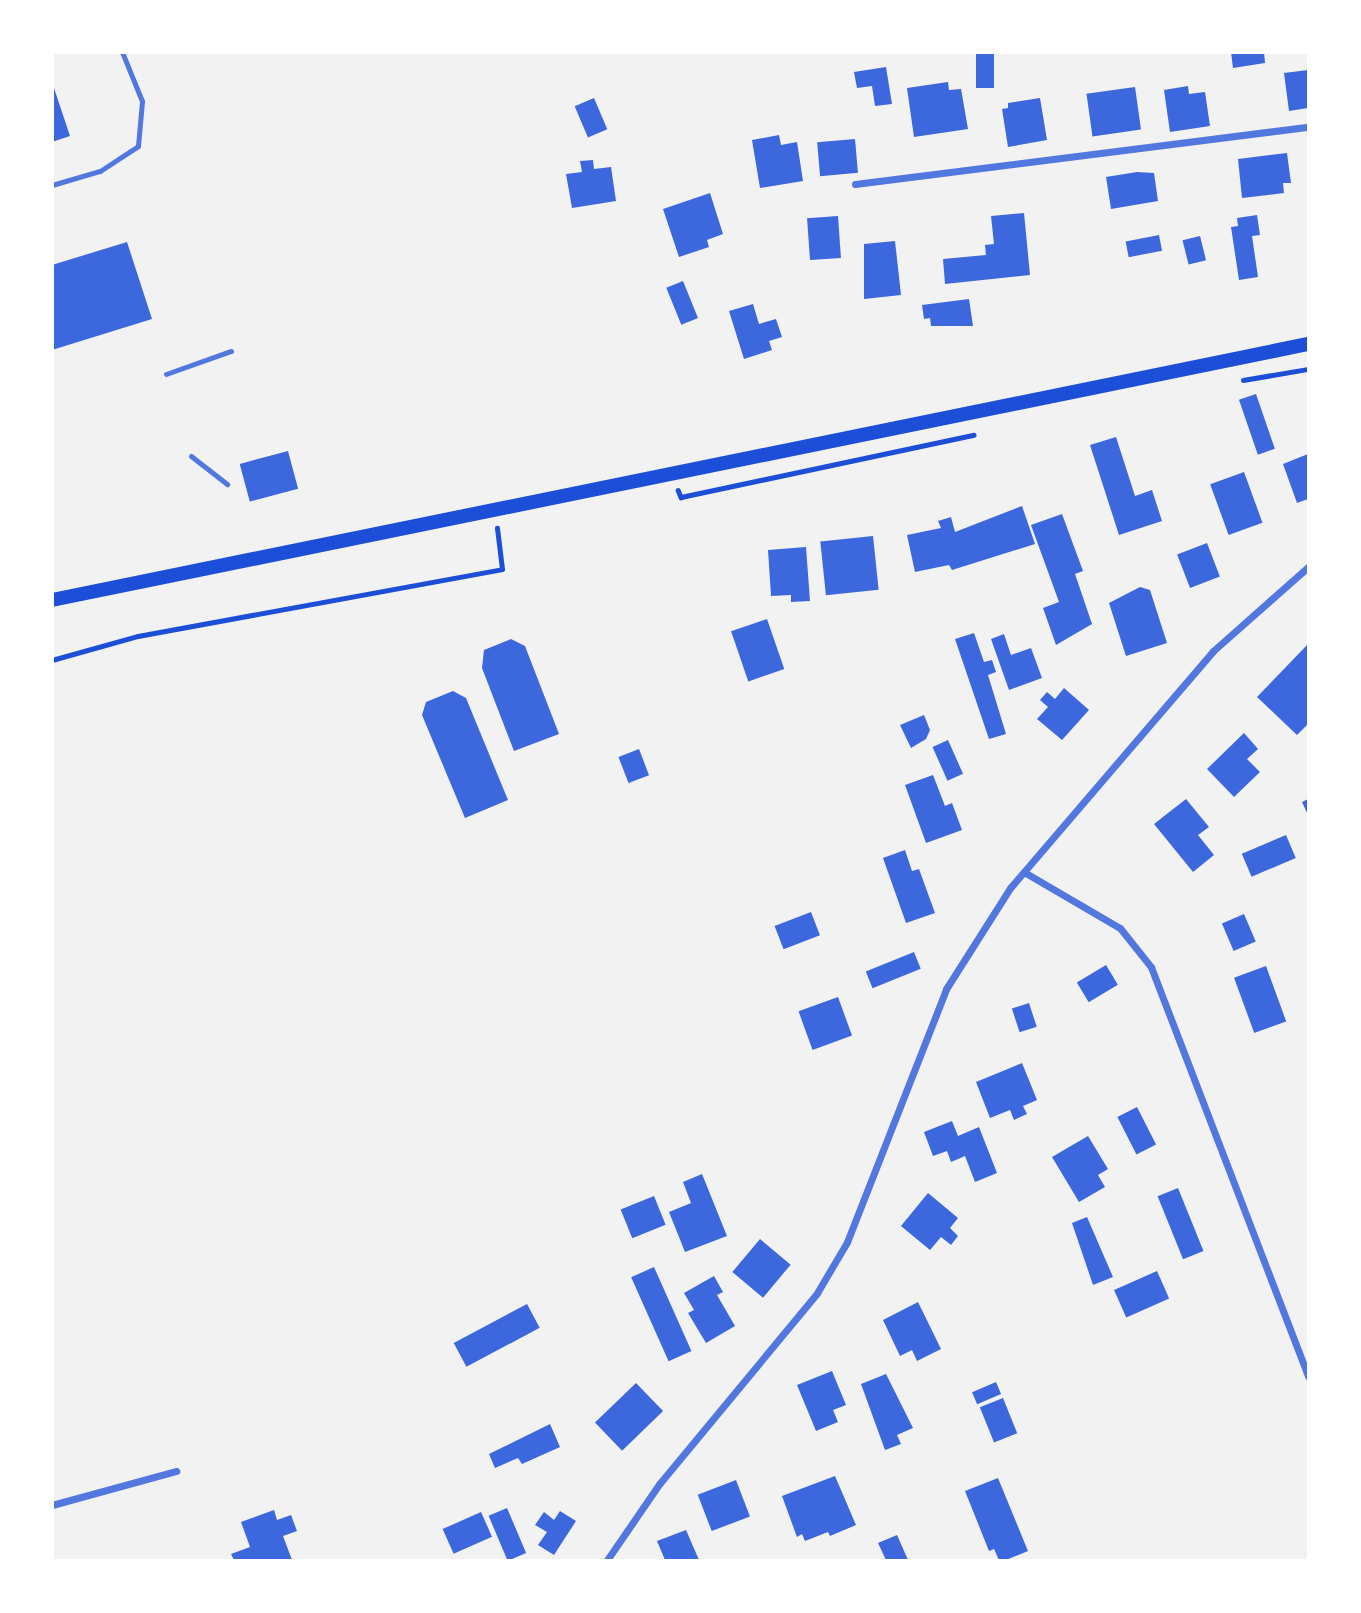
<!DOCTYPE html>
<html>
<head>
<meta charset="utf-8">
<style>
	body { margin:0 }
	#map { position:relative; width:1361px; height:1613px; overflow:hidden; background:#f2f2f2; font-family:Arial,sans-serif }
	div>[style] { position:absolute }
	.building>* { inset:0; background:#3d67dc; transform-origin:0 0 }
	.path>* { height:4.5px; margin:-2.25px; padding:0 2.25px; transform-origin:2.25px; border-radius:2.25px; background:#1d4ed8 }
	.service>* { height:5px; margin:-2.5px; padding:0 2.5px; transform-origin:2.5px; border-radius:2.5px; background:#5277de }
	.minor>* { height:7px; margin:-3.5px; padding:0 3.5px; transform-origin:3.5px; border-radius:3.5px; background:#5277de }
	.secondary>* { height:14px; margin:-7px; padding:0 7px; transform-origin:7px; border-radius:7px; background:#1d4ed8 }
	span { translate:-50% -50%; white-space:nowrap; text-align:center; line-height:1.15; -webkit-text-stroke:6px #fff; paint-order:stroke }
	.frame { position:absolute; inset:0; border:54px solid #fff; pointer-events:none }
</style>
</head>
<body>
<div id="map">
	<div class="building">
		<div style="left:976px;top:52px;width:18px;height:36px"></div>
		<div style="clip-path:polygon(1231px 52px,1264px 52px,1265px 63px,1233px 68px)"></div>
		<div style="clip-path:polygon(886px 67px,892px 104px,875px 106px,872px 86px,857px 88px,854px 72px)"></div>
		<div style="clip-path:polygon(1308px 70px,1308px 108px,1289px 111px,1284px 73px)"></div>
		<div style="clip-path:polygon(52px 82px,70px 136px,52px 142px)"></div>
		<div style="clip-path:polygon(948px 82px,949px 90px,961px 89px,968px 129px,914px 137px,907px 88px)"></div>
		<div style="clip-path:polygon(1188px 86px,1189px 94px,1205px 92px,1210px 126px,1170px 132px,1164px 90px)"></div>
		<div style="left:1135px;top:87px;width:43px;height:49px;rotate:82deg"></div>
		<div style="left:594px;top:98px;width:34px;height:21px;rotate:67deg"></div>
		<div style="clip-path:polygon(1040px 98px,1047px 140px,1008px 147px,1002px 109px,1008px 108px,1008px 103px)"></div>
		<div style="clip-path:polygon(779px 135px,781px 145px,797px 142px,803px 181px,760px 188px,752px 140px)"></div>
		<div style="left:855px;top:139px;width:34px;height:38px;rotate:85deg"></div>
		<div style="clip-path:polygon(1287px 153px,1291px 183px,1283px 183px,1284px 193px,1242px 198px,1238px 159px)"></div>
		<div style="clip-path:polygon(593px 160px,594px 169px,611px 167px,616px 201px,572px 208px,566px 174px,582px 172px,580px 161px)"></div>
		<div style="clip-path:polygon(1137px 172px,1154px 173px,1158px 201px,1111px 209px,1106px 177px)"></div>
		<div style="clip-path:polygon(710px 193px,723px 234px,707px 240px,709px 247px,679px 257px,663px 209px)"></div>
		<div style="clip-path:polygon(1024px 213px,1030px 275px,945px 284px,943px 259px,986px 255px,985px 245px,994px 244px,991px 216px)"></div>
		<div style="clip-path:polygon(1257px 215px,1260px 235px,1252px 236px,1258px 277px,1239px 280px,1231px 227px,1238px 226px,1237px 218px)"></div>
		<div style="left:838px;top:216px;width:42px;height:31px;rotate:86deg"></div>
		<div style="left:1159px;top:235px;width:16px;height:34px;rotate:79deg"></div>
		<div style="left:1200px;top:236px;width:25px;height:18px;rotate:76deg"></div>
		<div style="clip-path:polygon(895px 241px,901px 295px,864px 299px,864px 244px)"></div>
		<div style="clip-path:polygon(127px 242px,152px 319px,52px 350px,52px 265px)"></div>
		<div style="left:683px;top:281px;width:40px;height:18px;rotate:68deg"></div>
		<div style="clip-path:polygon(969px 299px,973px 326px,931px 326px,930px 318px,924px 319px,922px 305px)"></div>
		<div style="clip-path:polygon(753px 304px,759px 324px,776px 319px,782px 337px,769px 341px,772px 350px,744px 359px,729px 311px)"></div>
		<div style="left:1256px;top:394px;width:58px;height:18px;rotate:71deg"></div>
		<div style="clip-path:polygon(1116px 437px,1135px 496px,1152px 490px,1162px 521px,1119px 535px,1090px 445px)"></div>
		<div style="left:288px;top:451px;width:39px;height:50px;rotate:75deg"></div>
		<div style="clip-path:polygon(1308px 454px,1308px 499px,1297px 503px,1283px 464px)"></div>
		<div style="left:1244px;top:472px;width:54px;height:36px;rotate:70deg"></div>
		<div style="clip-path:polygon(1022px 506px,1035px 544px,952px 570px,949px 565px,915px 572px,907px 535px,941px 528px,938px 521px,951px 517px,955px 532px)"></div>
		<div style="clip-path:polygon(1062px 514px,1083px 571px,1075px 574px,1092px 624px,1056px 645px,1043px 608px,1059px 602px,1031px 525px)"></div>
		<div style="left:873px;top:536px;width:54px;height:53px;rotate:84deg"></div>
		<div style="left:1207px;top:543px;width:36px;height:32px;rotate:69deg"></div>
		<div style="clip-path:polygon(806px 547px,810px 601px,791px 602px,791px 595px,771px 596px,768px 550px)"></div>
		<div style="clip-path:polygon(1140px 587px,1150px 590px,1167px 643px,1126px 656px,1109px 603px)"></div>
		<div style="left:767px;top:619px;width:53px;height:38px;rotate:71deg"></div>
		<div style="clip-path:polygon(974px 633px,984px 662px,992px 660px,996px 672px,988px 675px,1006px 734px,989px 739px,955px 639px)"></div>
		<div style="clip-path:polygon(1004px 634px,1011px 655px,1031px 648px,1042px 678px,1009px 690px,991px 639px)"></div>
		<div style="clip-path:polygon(511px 639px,525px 646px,559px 734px,514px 751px,482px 668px,484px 650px)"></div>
		<div style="clip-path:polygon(1308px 644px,1308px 724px,1297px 735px,1257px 697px)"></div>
		<div style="clip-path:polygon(1064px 688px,1089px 710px,1062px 740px,1037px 719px,1048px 707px,1040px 700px,1047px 692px,1055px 699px)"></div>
		<div style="clip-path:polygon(453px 691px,466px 698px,508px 800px,465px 818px,422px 715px,426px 702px)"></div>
		<div style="clip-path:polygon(924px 715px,930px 730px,926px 739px,911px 748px,900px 725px)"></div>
		<div style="clip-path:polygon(1244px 733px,1258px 749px,1247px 759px,1260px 772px,1234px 797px,1207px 769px)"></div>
		<div style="left:948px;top:740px;width:37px;height:17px;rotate:66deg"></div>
		<div style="left:639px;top:749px;width:28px;height:22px;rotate:69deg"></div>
		<div style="clip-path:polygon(933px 775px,945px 806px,952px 803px,962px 830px,926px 843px,905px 785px)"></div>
		<div style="clip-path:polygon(1186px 799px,1209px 827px,1198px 835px,1214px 855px,1193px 872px,1154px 824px)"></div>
		<div style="clip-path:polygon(1308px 799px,1308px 815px,1302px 802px)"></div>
		<div style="left:1286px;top:835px;width:25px;height:48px;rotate:67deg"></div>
		<div style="clip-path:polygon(905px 850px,912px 871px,919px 869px,935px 913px,906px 923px,883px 858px)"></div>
		<div style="left:811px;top:912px;width:25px;height:39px;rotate:69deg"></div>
		<div style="left:1244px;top:914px;width:30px;height:24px;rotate:67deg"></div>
		<div style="left:914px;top:952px;width:18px;height:52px;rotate:68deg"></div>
		<div style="left:1106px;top:965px;width:23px;height:34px;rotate:59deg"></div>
		<div style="left:1266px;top:966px;width:59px;height:34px;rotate:70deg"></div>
		<div style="left:838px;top:997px;width:41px;height:42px;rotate:70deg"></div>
		<div style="left:1029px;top:1003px;width:25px;height:18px;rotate:72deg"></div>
		<div style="clip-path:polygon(1022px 1063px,1037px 1100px,1023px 1106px,1027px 1114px,1014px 1120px,1010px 1110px,990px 1118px,976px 1082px)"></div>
		<div style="left:1137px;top:1107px;width:42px;height:22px;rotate:63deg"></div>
		<div style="clip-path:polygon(952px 1121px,958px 1136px,979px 1127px,997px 1173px,975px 1182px,965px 1156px,951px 1162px,947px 1151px,933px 1156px,924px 1132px)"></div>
		<div style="clip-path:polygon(1088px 1136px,1108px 1169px,1098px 1175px,1105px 1187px,1079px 1202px,1052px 1157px)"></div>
		<div style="clip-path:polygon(702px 1174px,727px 1236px,685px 1252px,669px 1212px,691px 1203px,683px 1182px)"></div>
		<div style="left:1178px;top:1188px;width:68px;height:22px;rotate:68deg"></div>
		<div style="clip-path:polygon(928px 1193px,958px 1218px,950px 1228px,958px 1236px,951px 1245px,941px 1237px,930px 1250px,901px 1226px)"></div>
		<div style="left:654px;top:1196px;width:31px;height:36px;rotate:68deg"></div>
		<div style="clip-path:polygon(1087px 1217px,1113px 1277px,1093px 1285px,1072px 1223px)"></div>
		<div style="left:760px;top:1239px;width:40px;height:43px;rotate:40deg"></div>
		<div style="left:654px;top:1267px;width:92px;height:25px;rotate:66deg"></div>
		<div style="left:1157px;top:1271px;width:30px;height:47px;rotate:66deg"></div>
		<div style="clip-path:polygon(714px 1276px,723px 1292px,717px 1295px,735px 1326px,706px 1343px,688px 1313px,694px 1310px,684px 1293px)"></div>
		<div style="clip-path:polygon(918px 1302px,941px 1349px,917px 1361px,912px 1350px,900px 1356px,883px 1320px)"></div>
		<div style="left:527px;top:1304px;width:27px;height:83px;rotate:62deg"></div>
		<div style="clip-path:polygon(832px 1371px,846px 1405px,833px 1410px,838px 1422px,816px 1431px,797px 1385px)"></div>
		<div style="clip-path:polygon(886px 1374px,913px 1428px,897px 1435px,901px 1444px,885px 1450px,861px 1384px)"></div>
		<div style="left:996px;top:1382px;width:13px;height:26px;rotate:67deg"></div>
		<div style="left:636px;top:1383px;width:39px;height:57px;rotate:46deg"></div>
		<div style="left:1003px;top:1398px;width:38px;height:25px;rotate:68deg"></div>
		<div style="clip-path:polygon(550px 1424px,560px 1447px,522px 1464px,518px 1458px,495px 1468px,489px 1454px)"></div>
		<div style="clip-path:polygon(835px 1476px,856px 1525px,830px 1536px,828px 1532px,805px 1541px,802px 1534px,797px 1537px,782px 1496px)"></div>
		<div style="clip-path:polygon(998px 1478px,1028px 1551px,1006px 1560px,999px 1560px,994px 1549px,989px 1551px,965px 1491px)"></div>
		<div style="left:736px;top:1480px;width:39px;height:41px;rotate:69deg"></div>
		<div style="left:507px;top:1508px;width:49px;height:20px;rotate:67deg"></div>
		<div style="clip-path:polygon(274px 1510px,277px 1520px,291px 1515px,297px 1531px,283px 1536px,292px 1560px,234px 1560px,231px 1554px,250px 1547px,241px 1522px)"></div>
		<div style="clip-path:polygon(560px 1511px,576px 1521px,554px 1555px,538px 1545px,547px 1532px,535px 1525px,544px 1512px,554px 1520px)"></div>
		<div style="left:481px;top:1512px;width:27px;height:42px;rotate:66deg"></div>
		<div style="clip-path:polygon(686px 1530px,699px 1560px,665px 1560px,657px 1541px)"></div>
		<div style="clip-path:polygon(897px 1535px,908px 1560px,886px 1560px,878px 1543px)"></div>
	</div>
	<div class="path">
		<div style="left:1243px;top:380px;width:66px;rotate:-9.6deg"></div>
		<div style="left:678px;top:490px;width:8px;rotate:67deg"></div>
		<div style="left:681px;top:497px;width:299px;rotate:-12deg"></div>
		<div style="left:52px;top:660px;width:89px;rotate:-15.6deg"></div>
		<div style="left:138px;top:636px;width:370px;rotate:-10.4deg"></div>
		<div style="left:502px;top:569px;width:41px;rotate:-97deg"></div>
	</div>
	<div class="service">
		<div style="left:52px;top:185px;width:50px;rotate:-16.3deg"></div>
		<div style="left:100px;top:171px;width:45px;rotate:-33.3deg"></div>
		<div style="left:138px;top:146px;width:45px;rotate:-84.9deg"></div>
		<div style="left:142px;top:101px;width:53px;rotate:-112.2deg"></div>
		<div style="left:166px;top:374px;width:69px;rotate:-19.5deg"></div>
		<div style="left:191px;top:456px;width:46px;rotate:37.9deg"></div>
	</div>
	<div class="minor">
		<div style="left:855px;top:184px;width:457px;rotate:-7.2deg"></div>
		<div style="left:1024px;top:872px;width:111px;rotate:30.3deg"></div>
		<div style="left:1120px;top:928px;width:50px;rotate:51.5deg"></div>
		<div style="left:1151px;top:967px;width:439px;rotate:69deg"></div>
		<div style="left:52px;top:1505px;width:129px;rotate:-15.3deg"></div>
		<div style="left:607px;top:1560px;width:93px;rotate:-55.5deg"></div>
		<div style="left:660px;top:1483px;width:246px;rotate:-50.4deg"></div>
		<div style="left:817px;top:1293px;width:59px;rotate:-59.5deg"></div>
		<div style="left:847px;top:1242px;width:272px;rotate:-68.6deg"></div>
		<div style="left:946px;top:989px;width:120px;rotate:-57.6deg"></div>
		<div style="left:1010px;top:888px;width:312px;rotate:-49.4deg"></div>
		<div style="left:1213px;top:651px;width:127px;rotate:-41.5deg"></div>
	</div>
	<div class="secondary">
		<div style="left:52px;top:600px;width:1282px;rotate:-11.52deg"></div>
	</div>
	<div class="frame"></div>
</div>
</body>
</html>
